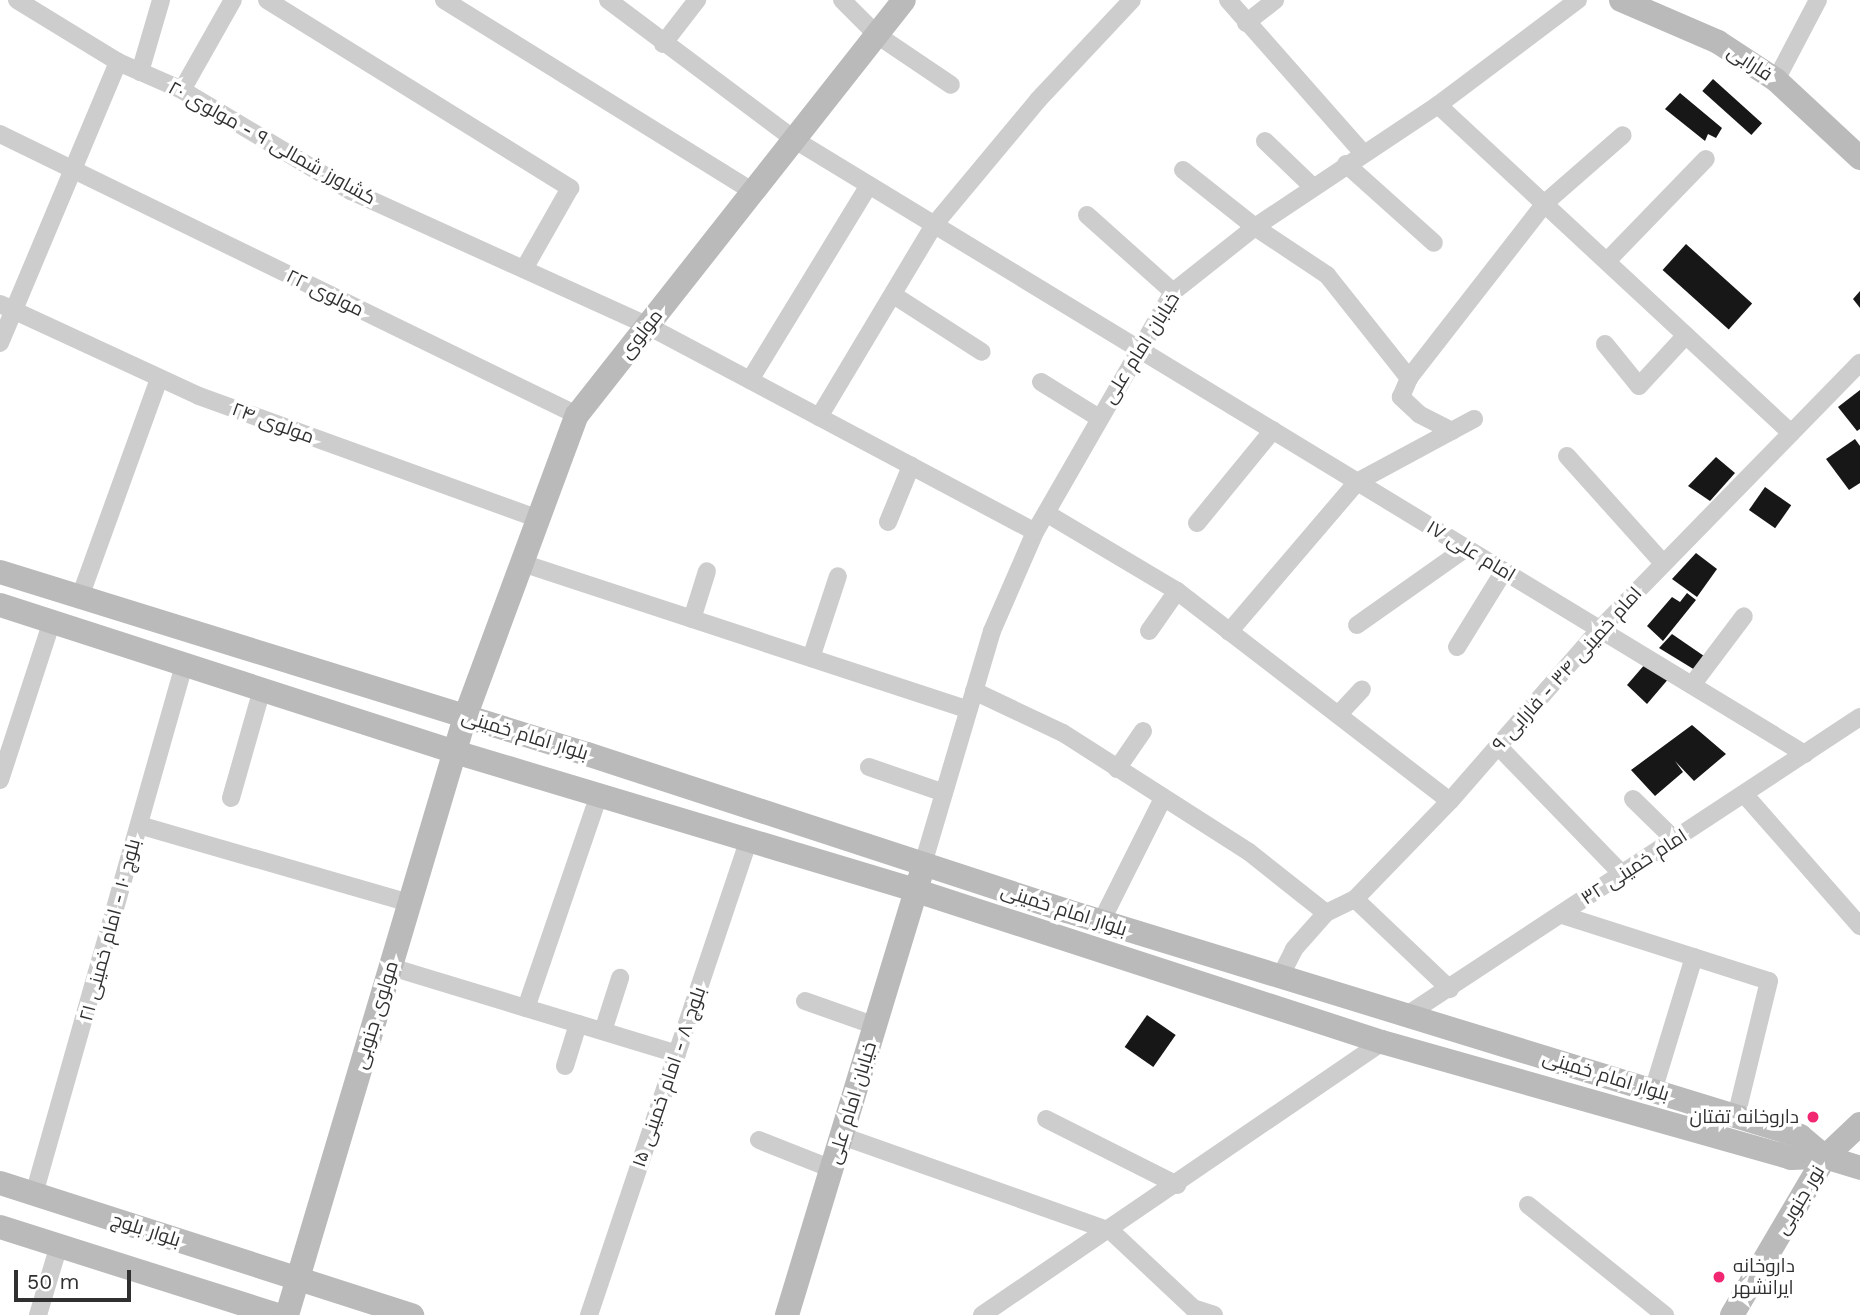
<!DOCTYPE html>
<html>
<head>
<meta charset="utf-8">
<style>
	body { margin:0 }
	#map { position:relative; width:1860px; height:1315px; overflow:hidden; background:#fff; font-family:"Work Sans",Cairo,sans-serif }
	div>[style] { position:absolute }
	.building>* { inset:0; background:#171717; transform-origin:0 0 }
	.street>* { height:18px; margin:-9px; padding:0 9px; transform-origin:9px; border-radius:9px; background:#cdcdcd }
	.secondary>* { height:24px; margin:-12px; padding:0 12px; transform-origin:12px; border-radius:12px; background:#bababa }
	.dots>* { width:19px; height:19px; translate:-50% -50%; box-sizing:border-box; border:4px solid #fff; border-radius:50% }
	span { translate:-50% -50%; white-space:nowrap; text-align:center; line-height:1.15; -webkit-text-stroke:7px #fff; paint-order:stroke }
	.street-label { font-size:19px; color:#303030 }
	.poi-label { font-size:19px; color:#303030 }
	.right { translate:-100% -50%; text-align:right }
	.left { translate:0 -50%; text-align:left }
	.scale { position:absolute; left:14px; top:1270px; width:117px; height:32px; box-sizing:border-box; border:4px solid #303030; border-top:0; padding-left:9px; font-size:21px; line-height:24px; white-space:nowrap; color:#303030; -webkit-text-stroke:5px #fff; paint-order:stroke }
</style>
</head>
<body>
<div id="map">
	<div class="building">
		<div style="left:1713px;top:79px;width:66px;height:16px;rotate:42deg"></div>
		<div style="clip-path:polygon(1680px 93px,1722px 128px,1716px 138px,1708px 134px,1705px 141px,1665px 109px)"></div>
		<div style="left:1686px;top:244px;width:89px;height:35px;rotate:42deg"></div>
		<div style="clip-path:polygon(1860px 291px,1860px 308px,1853px 299px)"></div>
		<div style="clip-path:polygon(1860px 390px,1860px 429px,1857px 431px,1838px 407px)"></div>
		<div style="clip-path:polygon(1855px 439px,1860px 446px,1860px 483px,1849px 490px,1826px 459px)"></div>
		<div style="clip-path:polygon(1716px 457px,1735px 473px,1710px 501px,1688px 486px)"></div>
		<div style="left:1765px;top:487px;width:32px;height:28px;rotate:35deg"></div>
		<div style="clip-path:polygon(1696px 553px,1717px 569px,1697px 597px,1672px 579px)"></div>
		<div style="clip-path:polygon(1687px 593px,1696px 600px,1663px 641px,1647px 626px,1672px 597px,1680px 602px)"></div>
		<div style="clip-path:polygon(1672px 634px,1704px 656px,1695px 670px,1659px 648px)"></div>
		<div style="clip-path:polygon(1646px 663px,1670px 677px,1647px 704px,1627px 685px)"></div>
		<div style="clip-path:polygon(1692px 725px,1726px 754px,1694px 781px,1675px 761px,1683px 772px,1655px 796px,1631px 770px)"></div>
		<div style="left:1147px;top:1015px;width:35px;height:39px;rotate:35deg"></div>
	</div>
	<div class="street">
		<div style="left:17px;top:0;width:119px;rotate:31.5deg"></div>
		<div style="left:118px;top:62px;width:70px;rotate:23.6deg"></div>
		<div style="left:182px;top:90px;width:197px;rotate:30.9deg"></div>
		<div style="left:351px;top:191px;width:326px;rotate:24.4deg"></div>
		<div style="left:648px;top:326px;width:438px;rotate:28deg"></div>
		<div style="left:267px;top:0;width:357px;rotate:31.8deg"></div>
		<div style="left:570px;top:188px;width:93px;rotate:119.6deg"></div>
		<div style="left:444px;top:0;width:365px;rotate:31.8deg"></div>
		<div style="left:608px;top:0;width:234px;rotate:36.8deg"></div>
		<div style="left:795px;top:140px;width:1182px;rotate:31.3deg"></div>
		<div style="left:842px;top:0;width:49px;rotate:45deg"></div>
		<div style="left:877px;top:35px;width:89px;rotate:34deg"></div>
		<div style="left:1228px;top:0;width:204px;rotate:48.6deg"></div>
		<div style="left:1246px;top:23px;width:37px;rotate:-38deg"></div>
		<div style="left:663px;top:44px;width:56px;rotate:-52.3deg"></div>
		<div style="left:140px;top:72px;width:75px;rotate:-73.7deg"></div>
		<div style="left:1776px;top:80px;width:90px;rotate:-62.3deg"></div>
		<div style="left:182px;top:90px;width:103px;rotate:-60.5deg"></div>
		<div style="left:1438px;top:105px;width:482px;rotate:42.9deg"></div>
		<div style="left:0;top:134px;width:642px;rotate:25.97deg"></div>
		<div style="left:1265px;top:141px;width:66px;rotate:43.8deg"></div>
		<div style="left:1346px;top:164px;width:118px;rotate:41.9deg"></div>
		<div style="left:1183px;top:170px;width:92px;rotate:38.4deg"></div>
		<div style="left:1255px;top:227px;width:87px;rotate:33.7deg"></div>
		<div style="left:1327px;top:275px;width:132px;rotate:51.5deg"></div>
		<div style="left:1087px;top:215px;width:115px;rotate:41.8deg"></div>
		<div style="left:1607px;top:261px;width:142px;rotate:-45.9deg"></div>
		<div style="left:895px;top:296px;width:103px;rotate:32.8deg"></div>
		<div style="left:0;top:304px;width:219px;rotate:24.8deg"></div>
		<div style="left:199px;top:396px;width:362px;rotate:19.9deg"></div>
		<div style="left:0;top:343px;width:305px;rotate:-67.2deg"></div>
		<div style="left:1605px;top:344px;width:54px;rotate:51deg"></div>
		<div style="left:1639px;top:386px;width:69px;rotate:-47.3deg"></div>
		<div style="left:750px;top:380px;width:228px;rotate:-58.6deg"></div>
		<div style="left:1041px;top:382px;width:68px;rotate:31.8deg"></div>
		<div style="left:819px;top:417px;width:224px;rotate:-59.1deg"></div>
		<div style="left:934px;top:225px;width:163px;rotate:-50.2deg"></div>
		<div style="left:1038px;top:100px;width:137px;rotate:-46.8deg"></div>
		<div style="left:1452px;top:431px;width:37px;rotate:-153deg"></div>
		<div style="left:1419px;top:414px;width:25px;rotate:-137deg"></div>
		<div style="left:1401px;top:397px;width:21px;rotate:-67deg"></div>
		<div style="left:1409px;top:378px;width:222px;rotate:-52.1deg"></div>
		<div style="left:1545px;top:203px;width:103px;rotate:-41.1deg"></div>
		<div style="left:1567px;top:456px;width:144px;rotate:48.1deg"></div>
		<div style="left:1046px;top:513px;width:152px;rotate:30.8deg"></div>
		<div style="left:1177px;top:591px;width:344px;rotate:37.6deg"></div>
		<div style="left:888px;top:522px;width:61px;rotate:-67.7deg"></div>
		<div style="left:1197px;top:523px;width:120px;rotate:-50.7deg"></div>
		<div style="left:522px;top:563px;width:470px;rotate:18.2deg"></div>
		<div style="left:80px;top:597px;width:232px;rotate:-70.1deg"></div>
		<div style="left:692px;top:619px;width:50px;rotate:-72.6deg"></div>
		<div style="left:1357px;top:625px;width:133px;rotate:-35.2deg"></div>
		<div style="left:1149px;top:631px;width:49px;rotate:-55deg"></div>
		<div style="left:1229px;top:632px;width:197px;rotate:-49.5deg"></div>
		<div style="left:1357px;top:482px;width:133px;rotate:-28.3deg"></div>
		<div style="left:1457px;top:647px;width:89px;rotate:-58.3deg"></div>
		<div style="left:811px;top:658px;width:86px;rotate:-71.8deg"></div>
		<div style="left:1692px;top:685px;width:86px;rotate:-53deg"></div>
		<div style="left:974px;top:691px;width:98px;rotate:25.3deg"></div>
		<div style="left:1063px;top:733px;width:221px;rotate:32.6deg"></div>
		<div style="left:1249px;top:852px;width:98px;rotate:38.4deg"></div>
		<div style="left:1338px;top:715px;width:35px;rotate:-47deg"></div>
		<div style="left:1498px;top:746px;width:180px;rotate:45.9deg"></div>
		<div style="left:869px;top:767px;width:79px;rotate:19.1deg"></div>
		<div style="left:1117px;top:769px;width:46px;rotate:-55.6deg"></div>
		<div style="left:0;top:780px;width:167px;rotate:-71.9deg"></div>
		<div style="left:1744px;top:794px;width:176px;rotate:48.7deg"></div>
		<div style="left:231px;top:798px;width:113px;rotate:-74.1deg"></div>
		<div style="left:1633px;top:799px;width:59px;rotate:44.3deg"></div>
		<div style="left:139px;top:825px;width:282px;rotate:16.1deg"></div>
		<div style="left:923px;top:864px;width:243px;rotate:-73.5deg"></div>
		<div style="left:992px;top:631px;width:108px;rotate:-66.5deg"></div>
		<div style="left:1035px;top:532px;width:277px;rotate:-60.1deg"></div>
		<div style="left:1173px;top:292px;width:105px;rotate:-38.4deg"></div>
		<div style="left:1255px;top:227px;width:220px;rotate:-33.7deg"></div>
		<div style="left:1438px;top:105px;width:175px;rotate:-36.9deg"></div>
		<div style="left:1355px;top:899px;width:131px;rotate:43.5deg"></div>
		<div style="left:1562px;top:915px;width:217px;rotate:17.7deg"></div>
		<div style="left:1769px;top:981px;width:139px;rotate:103.7deg"></div>
		<div style="left:1101px;top:922px;width:139px;rotate:-63.4deg"></div>
		<div style="left:391px;top:967px;width:299px;rotate:16.9deg"></div>
		<div style="left:1280px;top:977px;width:31px;rotate:-63deg"></div>
		<div style="left:1294px;top:949px;width:48px;rotate:-48.4deg"></div>
		<div style="left:1326px;top:913px;width:32px;rotate:-26deg"></div>
		<div style="left:1355px;top:899px;width:136px;rotate:-45.9deg"></div>
		<div style="left:1450px;top:801px;width:228px;rotate:-48.9deg"></div>
		<div style="left:1600px;top:629px;width:372px;rotate:-45.7deg"></div>
		<div style="left:805px;top:1001px;width:75px;rotate:19.4deg"></div>
		<div style="left:526px;top:1008px;width:222px;rotate:-71.1deg"></div>
		<div style="left:1407px;top:1015px;width:542px;rotate:-33.34deg"></div>
		<div style="left:603px;top:1031px;width:56px;rotate:-72.2deg"></div>
		<div style="left:565px;top:1066px;width:44px;rotate:-72.8deg"></div>
		<div style="left:1653px;top:1091px;width:140px;rotate:-73deg"></div>
		<div style="left:1046px;top:1119px;width:147px;rotate:26.7deg"></div>
		<div style="left:842px;top:1136px;width:285px;rotate:19.5deg"></div>
		<div style="left:1111px;top:1231px;width:112px;rotate:43.2deg"></div>
		<div style="left:1193px;top:1308px;width:22px;rotate:18deg"></div>
		<div style="left:759px;top:1140px;width:79px;rotate:21.7deg"></div>
		<div style="left:34px;top:1194px;width:550px;rotate:-74.17deg"></div>
		<div style="left:1528px;top:1205px;width:176px;rotate:38.8deg"></div>
		<div style="left:38px;top:1315px;width:73px;rotate:-73.3deg"></div>
		<div style="left:589px;top:1315px;width:502px;rotate:-71.42deg"></div>
		<div style="left:982px;top:1315px;width:484px;rotate:-34.3deg"></div>
	</div>
	<div class="secondary">
		<div style="left:1621px;top:0;width:106px;rotate:23.4deg"></div>
		<div style="left:1718px;top:42px;width:69px;rotate:33.2deg"></div>
		<div style="left:1776px;top:80px;width:115px;rotate:42.9deg"></div>
		<div style="left:0;top:572px;width:615px;rotate:17.23deg"></div>
		<div style="left:587px;top:754px;width:505px;rotate:18.11deg"></div>
		<div style="left:1067px;top:911px;width:767px;rotate:17.06deg"></div>
		<div style="left:1800px;top:1136px;width:33px;rotate:40deg"></div>
		<div style="left:0;top:605px;width:478px;rotate:17.9deg"></div>
		<div style="left:455px;top:752px;width:482px;rotate:16.7deg"></div>
		<div style="left:917px;top:891px;width:489px;rotate:18deg"></div>
		<div style="left:1382px;top:1042px;width:425px;rotate:15.8deg"></div>
		<div style="left:1791px;top:1158px;width:34px;rotate:-2deg"></div>
		<div style="left:1825px;top:1157px;width:37px;rotate:17deg"></div>
		<div style="left:0;top:1183px;width:433px;rotate:17.8deg"></div>
		<div style="left:0;top:1227px;width:291px;rotate:17.6deg"></div>
		<div style="left:287px;top:1315px;width:624px;rotate:-73.42deg"></div>
		<div style="left:465px;top:717px;width:322px;rotate:-69.7deg"></div>
		<div style="left:577px;top:415px;width:528px;rotate:-51.76deg"></div>
		<div style="left:787px;top:1315px;width:460px;rotate:-73.1deg"></div>
		<div style="left:1732px;top:1315px;width:183px;rotate:-59.5deg"></div>
		<div style="left:1825px;top:1157px;width:48px;rotate:-43.3deg"></div>
	</div>
	<div class="dots">
		<div style="left:1813px;top:1117px;background:#f22772"></div>
		<div style="left:1719px;top:1277px;background:#f22772"></div>
	</div>
	<div class="street-label">
		<span style="left:1750px;top:63px;rotate:33deg">فارابی</span>
		<span style="left:272px;top:143px;rotate:29deg">کشاورز شمالی ۹ - مولوی ۲۰</span>
		<span style="left:325px;top:293px;rotate:26deg">مولوی ۲۲</span>
		<span style="left:641px;top:334px;rotate:-52deg">مولوی</span>
		<span style="left:1141px;top:348px;rotate:-58deg">خیابان امام علی</span>
		<span style="left:273px;top:423px;rotate:20deg">مولوی ۲۴</span>
		<span style="left:1471px;top:551px;rotate:31deg">امام علی ۱۷</span>
		<span style="left:1567px;top:669px;rotate:-48deg">امام خمینی ۳۴ - فارابی ۹</span>
		<span style="left:525px;top:735px;rotate:17deg">بلوار امام خمینی</span>
		<span style="left:1634px;top:867px;rotate:-33deg">امام خمینی ۳۲</span>
		<span style="left:1064px;top:910px;rotate:18deg">بلوار امام خمینی</span>
		<span style="left:110px;top:930px;rotate:-75deg">بلوچ ۱۰ - امام خمینی ۲۱</span>
		<span style="left:376px;top:1015px;rotate:-73deg">مولوی جنوبی</span>
		<span style="left:1606px;top:1076px;rotate:17deg">بلوار امام خمینی</span>
		<span style="left:669px;top:1077px;rotate:-71deg">بلوچ ۸ - امام خمینی ۱۵</span>
		<span style="left:852px;top:1103px;rotate:-73deg">خیابان امام علی</span>
		<span style="left:1800px;top:1200px;rotate:-59deg">نور جنوبی</span>
		<span style="left:146px;top:1230px;rotate:18deg">بلوار بلوچ</span>
	</div>
	<div class="poi-label">
		<span class="right" style="left:1799px;top:1117px">داروخانه تفتان</span>
		<span class="left" style="left:1733px;top:1277px">داروخانه<br>ایرانشهر</span>
	</div>
	<div class="scale">50 m</div>
</div>
</body>
</html>
